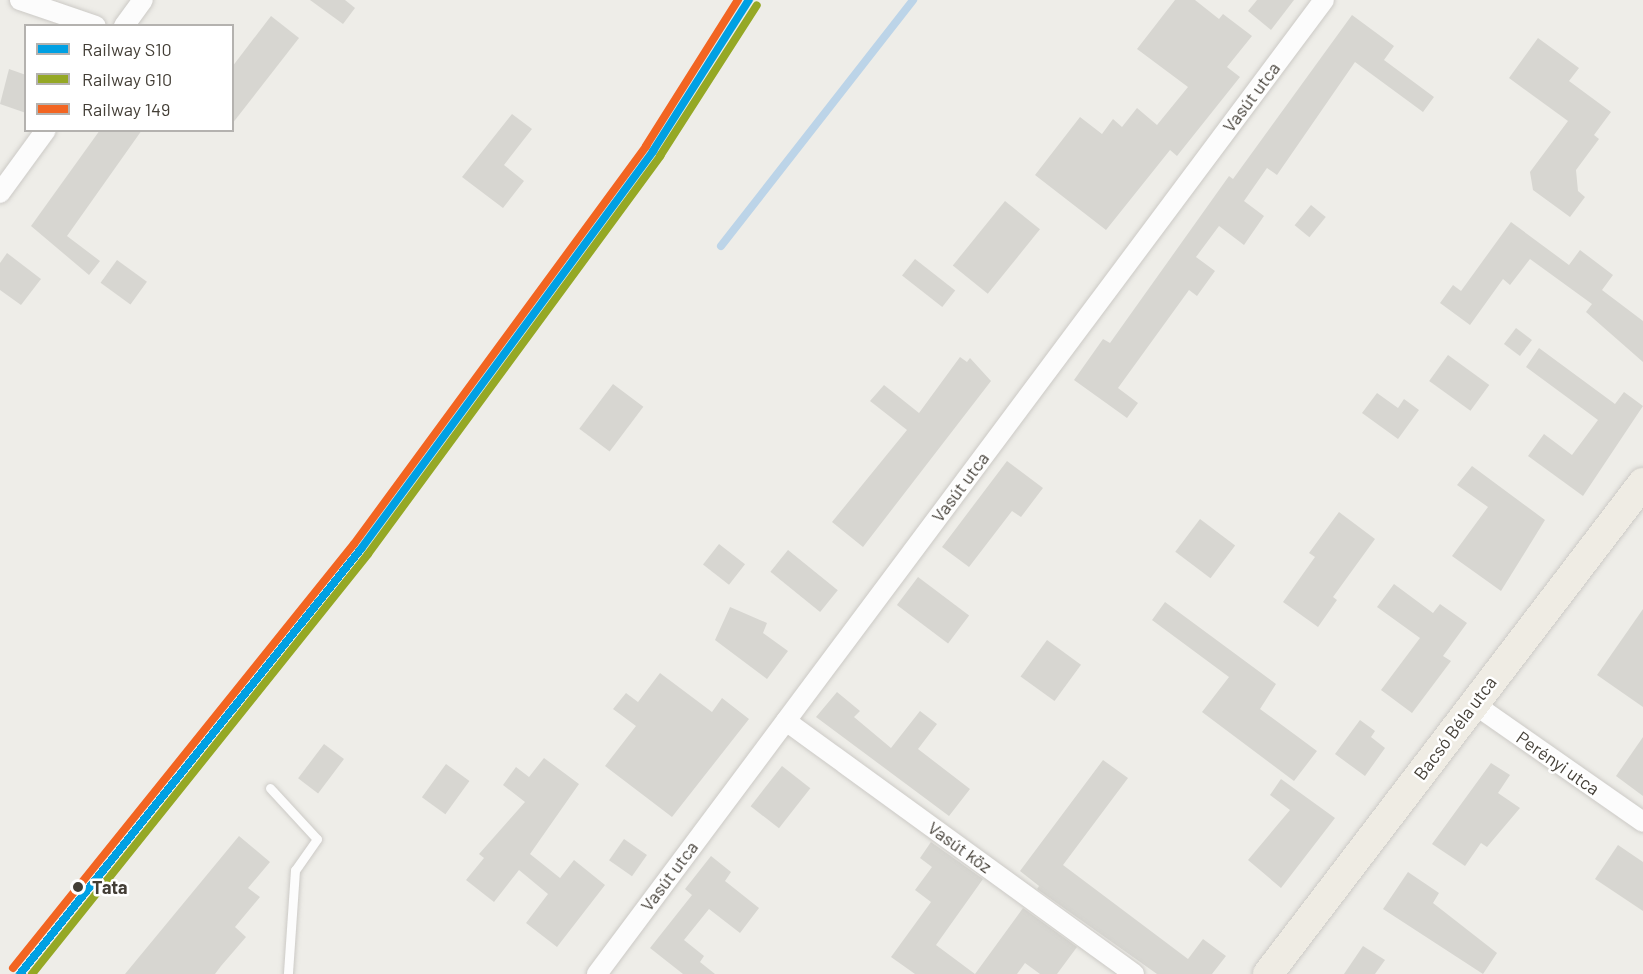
<!DOCTYPE html>
<html>
<head>
<meta charset="utf-8">
<style>
	body { margin:0 }
	#map { position:relative; width:1643px; height:974px; overflow:hidden; background:#eeede8; font-family:Barlow,sans-serif }
	div>[style] { position:absolute }
	.stream>* { height:8px; margin:-4px; padding:0 4px; transform-origin:4px; border-radius:4px; background:#bcd4e8 }
	.building>* { inset:0; background:#d7d6d1; transform-origin:0 0 }
	.roads { filter:drop-shadow(0 0 2px #cccac6) drop-shadow(0 0 2px #cccac6) }
	.lane>* { height:9px; margin:-4.5px; padding:0 4.5px; transform-origin:4.5px; border-radius:4.5px; background:#fcfcfc }
	.street>* { height:20px; margin:-10px; padding:0 10px; transform-origin:10px; border-radius:10px; background:#fcfcfc }
	.primary>* { height:30px; margin:-15px; padding:0 15px; transform-origin:15px; border-radius:15px; background:#efece4 }
	.rail-1>* { height:8px; margin:-4px; padding:0 4px; transform-origin:4px; border-radius:4px; background:#00a0e3 }
	.rail-2>* { height:8px; margin:-4px; padding:0 4px; transform-origin:4px; border-radius:4px; background:#95a825 }
	.rail-3>* { height:8px; margin:-4px; padding:0 4px; transform-origin:4px; border-radius:4px; background:#f26522 }
	.dots>* { width:16px; height:16px; translate:-50% -50%; box-sizing:border-box; border:3px solid #fff; border-radius:50% }
	span { translate:-50% -50%; white-space:nowrap; text-align:center; line-height:1.15; -webkit-text-stroke:5px #fff; paint-order:stroke }
	.street-label { font-size:18px; color:#433e36 }
	.stop-label { font-size:18px; color:#433e36; font-weight:700 }
	.left { translate:0 -50%; text-align:left }
	.legend { position:absolute; left:24px; top:24px; width:210px; height:108px; box-sizing:border-box; background:#fff; border:2px solid #b4b2af; margin:0; padding:8px 10px; list-style:none; font-size:18px; color:#433e36 }
	.legend li { display:flex; align-items:center; gap:12px; height:30px }
	.legend b { width:30px; border:2px solid #b4b2af }
</style>
</head>
<body>
<div id="map">
	<div class="stream">
		<div style="left:721px;top:246px;width:312px;rotate:-52deg"></div>
	</div>
	<div class="building">
		<div style="clip-path:polygon(310px 0,345px 0,355px 8px,343px 24px)"></div>
		<div style="clip-path:polygon(1175px 0,1195px 0,1219px 19px,1223px 14px,1252px 36px,1227px 67px,1240px 77px,1177px 156px,1170px 150px,1106px 230px,1035px 175px,1080px 117px,1102px 134px,1113px 119px,1122px 127px,1137px 108px,1157px 125px,1188px 87px,1137px 49px)"></div>
		<div style="clip-path:polygon(1257px 0,1294px 0,1271px 30px,1248px 11px)"></div>
		<div style="clip-path:polygon(1352px 15px,1394px 46px,1384px 60px,1434px 97px,1423px 112px,1355px 62px,1277px 175px,1267px 168px,1244px 201px,1264px 216px,1244px 245px,1219px 226px,1196px 257px,1215px 271px,1197px 296px,1189px 290px,1118px 388px,1138px 403px,1127px 418px,1074px 380px,1103px 339px,1110px 343px,1229px 176px,1233px 179px)"></div>
		<div style="clip-path:polygon(271px 16px,299px 38px,232px 124px,232px 67px)"></div>
		<div style="clip-path:polygon(1538px 38px,1579px 68px,1569px 81px,1611px 112px,1594px 135px,1599px 139px,1576px 170px,1578px 191px,1585px 197px,1570px 217px,1533px 190px,1530px 172px,1568px 121px,1509px 78px)"></div>
		<div style="clip-path:polygon(9px 69px,26px 75px,26px 113px,0 104px)"></div>
		<div style="clip-path:polygon(512px 114px,532px 129px,504px 165px,524px 181px,503px 208px,462px 177px)"></div>
		<div style="clip-path:polygon(100px 130px,142px 130px,67px 236px,100px 261px,89px 275px,31px 226px)"></div>
		<div style="left:1005px;top:201px;width:45px;height:83px;rotate:39deg"></div>
		<div style="left:1311px;top:205px;width:19px;height:26px;rotate:39deg"></div>
		<div style="clip-path:polygon(1511px 222px,1569px 265px,1580px 250px,1613px 275px,1602px 290px,1643px 321px,1643px 362px,1586px 312px,1592px 304px,1530px 259px,1510px 285px,1503px 279px,1470px 325px,1440px 303px,1453px 285px,1461px 291px)"></div>
		<div style="clip-path:polygon(7px 253px,41px 279px,21px 305px,0 290px,0 263px)"></div>
		<div style="left:915px;top:259px;width:51px;height:21px;rotate:38deg"></div>
		<div style="left:117px;top:260px;width:37px;height:28px;rotate:36deg"></div>
		<div style="left:1516px;top:328px;width:20px;height:20px;rotate:37deg"></div>
		<div style="clip-path:polygon(1539px 348px,1615px 404px,1624px 392px,1643px 406px,1583px 496px,1528px 456px,1544px 434px,1572px 455px,1598px 420px,1526px 367px)"></div>
		<div style="left:1448px;top:355px;width:51px;height:32px;rotate:36deg"></div>
		<div style="clip-path:polygon(960px 357px,967px 362px,970px 358px,991px 381px,863px 547px,832px 522px,907px 430px,870px 401px,884px 385px,919px 413px)"></div>
		<div style="left:613px;top:384px;width:38px;height:56px;rotate:37deg"></div>
		<div style="clip-path:polygon(1377px 393px,1398px 408px,1404px 399px,1419px 410px,1398px 439px,1362px 413px)"></div>
		<div style="clip-path:polygon(1007px 461px,1043px 488px,1021px 517px,1012px 511px,969px 567px,942px 547px)"></div>
		<div style="clip-path:polygon(1472px 466px,1545px 520px,1501px 591px,1452px 556px,1488px 507px,1457px 485px)"></div>
		<div style="clip-path:polygon(1339px 512px,1375px 539px,1333px 597px,1337px 600px,1318px 627px,1283px 602px,1315px 557px,1309px 553px)"></div>
		<div style="left:1200px;top:519px;width:44px;height:41px;rotate:37deg"></div>
		<div style="left:719px;top:544px;width:33px;height:26px;rotate:38deg"></div>
		<div style="left:788px;top:550px;width:64px;height:28px;rotate:39deg"></div>
		<div style="left:918px;top:577px;width:64px;height:35px;rotate:37deg"></div>
		<div style="clip-path:polygon(1394px 584px,1433px 613px,1440px 604px,1467px 623px,1443px 656px,1451px 661px,1412px 713px,1381px 690px,1420px 638px,1377px 607px)"></div>
		<div style="clip-path:polygon(1165px 602px,1276px 684px,1260px 709px,1317px 751px,1294px 781px,1202px 712px,1229px 677px,1152px 620px)"></div>
		<div style="clip-path:polygon(730px 607px,767px 623px,763px 633px,788px 651px,767px 679px,715px 640px)"></div>
		<div style="clip-path:polygon(1643px 609px,1643px 707px,1597px 675px)"></div>
		<div style="left:1047px;top:640px;width:42px;height:45px;rotate:36deg"></div>
		<div style="clip-path:polygon(660px 673px,712px 712px,722px 698px,749px 719px,672px 817px,605px 766px,636px 726px,613px 709px,626px 693px,638px 702px)"></div>
		<div style="clip-path:polygon(837px 692px,860px 711px,854px 717px,891px 748px,920px 711px,937px 724px,918px 749px,970px 789px,949px 816px,816px 717px)"></div>
		<div style="clip-path:polygon(1360px 720px,1375px 731px,1371px 737px,1385px 748px,1365px 776px,1335px 754px)"></div>
		<div style="clip-path:polygon(1643px 737px,1643px 796px,1616px 776px)"></div>
		<div style="left:324px;top:744px;width:25px;height:43px;rotate:37deg"></div>
		<div style="clip-path:polygon(544px 758px,579px 784px,530px 854px,560px 878px,574px 860px,605px 885px,557px 947px,526px 923px,548px 894px,519px 870px,494px 902px,466px 880px,484px 858px,479px 854px,525px 802px,503px 785px,516px 767px,529px 777px)"></div>
		<div style="clip-path:polygon(1103px 760px,1128px 778px,1063px 865px,1188px 959px,1203px 939px,1226px 956px,1212px 974px,1157px 974px,1037px 889px,1039px 886px,1020px 871px)"></div>
		<div style="clip-path:polygon(1491px 763px,1510px 775px,1498px 793px,1520px 808px,1487px 847px,1481px 843px,1465px 866px,1432px 844px)"></div>
		<div style="left:446px;top:764px;width:29px;height:41px;rotate:36deg"></div>
		<div style="left:782px;top:766px;width:36px;height:51px;rotate:38deg"></div>
		<div style="clip-path:polygon(1281px 779px,1335px 818px,1281px 888px,1248px 860px,1290px 810px,1270px 795px)"></div>
		<div style="clip-path:polygon(239px 836px,270px 862px,248px 888px,260px 897px,235px 927px,246px 937px,221px 966px,215px 974px,125px 974px)"></div>
		<div style="left:624px;top:839px;width:28px;height:26px;rotate:35deg"></div>
		<div style="clip-path:polygon(931px 842px,983px 879px,936px 945px,975px 974px,1023px 908px,1077px 947px,1057px 974px,1040px 974px,1025px 963px,1017px 974px,915px 974px,891px 957px,931px 902px,915px 890px,932px 867px,920px 858px)"></div>
		<div style="clip-path:polygon(1618px 845px,1643px 862px,1643px 911px,1595px 879px)"></div>
		<div style="clip-path:polygon(711px 856px,731px 872px,725px 881px,759px 908px,740px 933px,709px 909px,684px 940px,704px 956px,700px 962px,715px 974px,683px 974px,650px 948px,692px 895px,685px 889px)"></div>
		<div style="clip-path:polygon(1408px 872px,1439px 893px,1433px 903px,1497px 953px,1483px 974px,1383px 909px)"></div>
		<div style="clip-path:polygon(1363px 946px,1385px 960px,1375px 974px,1344px 974px)"></div>
	</div>
	<div class="roads">
		<div class="lane">
			<div style="left:270px;top:788px;width:69px;rotate:47.3deg"></div>
			<div style="left:317px;top:839px;width:38px;rotate:125deg"></div>
			<div style="left:295px;top:870px;width:104px;rotate:93.9deg"></div>
		</div>
		<div class="street">
			<div style="left:20px;top:0;width:80px;rotate:18.9deg"></div>
			<div style="left:124px;top:26px;width:32px;rotate:-54deg"></div>
			<div style="left:0;top:193px;width:78px;rotate:-53.9deg"></div>
			<div style="left:1474px;top:704px;width:206px;rotate:34.9deg"></div>
			<div style="left:786px;top:721px;width:430px;rotate:36deg"></div>
			<div style="left:597px;top:974px;width:1215px;rotate:-53.26deg"></div>
		</div>
		<div class="primary">
			<div style="left:1268px;top:974px;width:618px;rotate:-52.63deg"></div>
		</div>
	</div>
	<div class="rail-1">
		<div style="left:20px;top:974px;width:545px;rotate:-51.26deg"></div>
		<div style="left:361px;top:549px;width:494px;rotate:-53.7deg"></div>
		<div style="left:653px;top:151px;width:179px;rotate:-57.6deg"></div>
	</div>
	<div class="rail-2">
		<div style="left:32px;top:974px;width:538px;rotate:-51.34deg"></div>
		<div style="left:368px;top:554px;width:494px;rotate:-53.7deg"></div>
		<div style="left:660px;top:156px;width:179px;rotate:-57.3deg"></div>
	</div>
	<div class="rail-3">
		<div style="left:13px;top:968px;width:544px;rotate:-51.19deg"></div>
		<div style="left:354px;top:544px;width:494px;rotate:-53.7deg"></div>
		<div style="left:646px;top:146px;width:173px;rotate:-57.8deg"></div>
	</div>
	<div class="dots">
		<div style="left:78px;top:887px;background:#433e36"></div>
	</div>
	<div class="street-label">
		<span style="left:1251px;top:97px;rotate:-53deg">Vasút utca</span>
		<span style="left:960px;top:487px;rotate:-53deg">Vasút utca</span>
		<span style="left:1455px;top:728px;rotate:-53deg">Bacsó Béla utca</span>
		<span style="left:1558px;top:763px;rotate:35deg">Perényi utca</span>
		<span style="left:960px;top:847px;rotate:36deg">Vasút köz</span>
		<span style="left:669px;top:876px;rotate:-53deg">Vasút utca</span>
	</div>
	<div class="stop-label">
		<span class="left" style="left:92px;top:887px">Tata</span>
	</div>
	<ul class="legend">
	<li><b style="height:8px;background:#00a0e3"></b>Railway S10</li>
	<li><b style="height:8px;background:#95a825"></b>Railway G10</li>
	<li><b style="height:8px;background:#f26522"></b>Railway 149</li>
	</ul>
</div>
</body>
</html>
